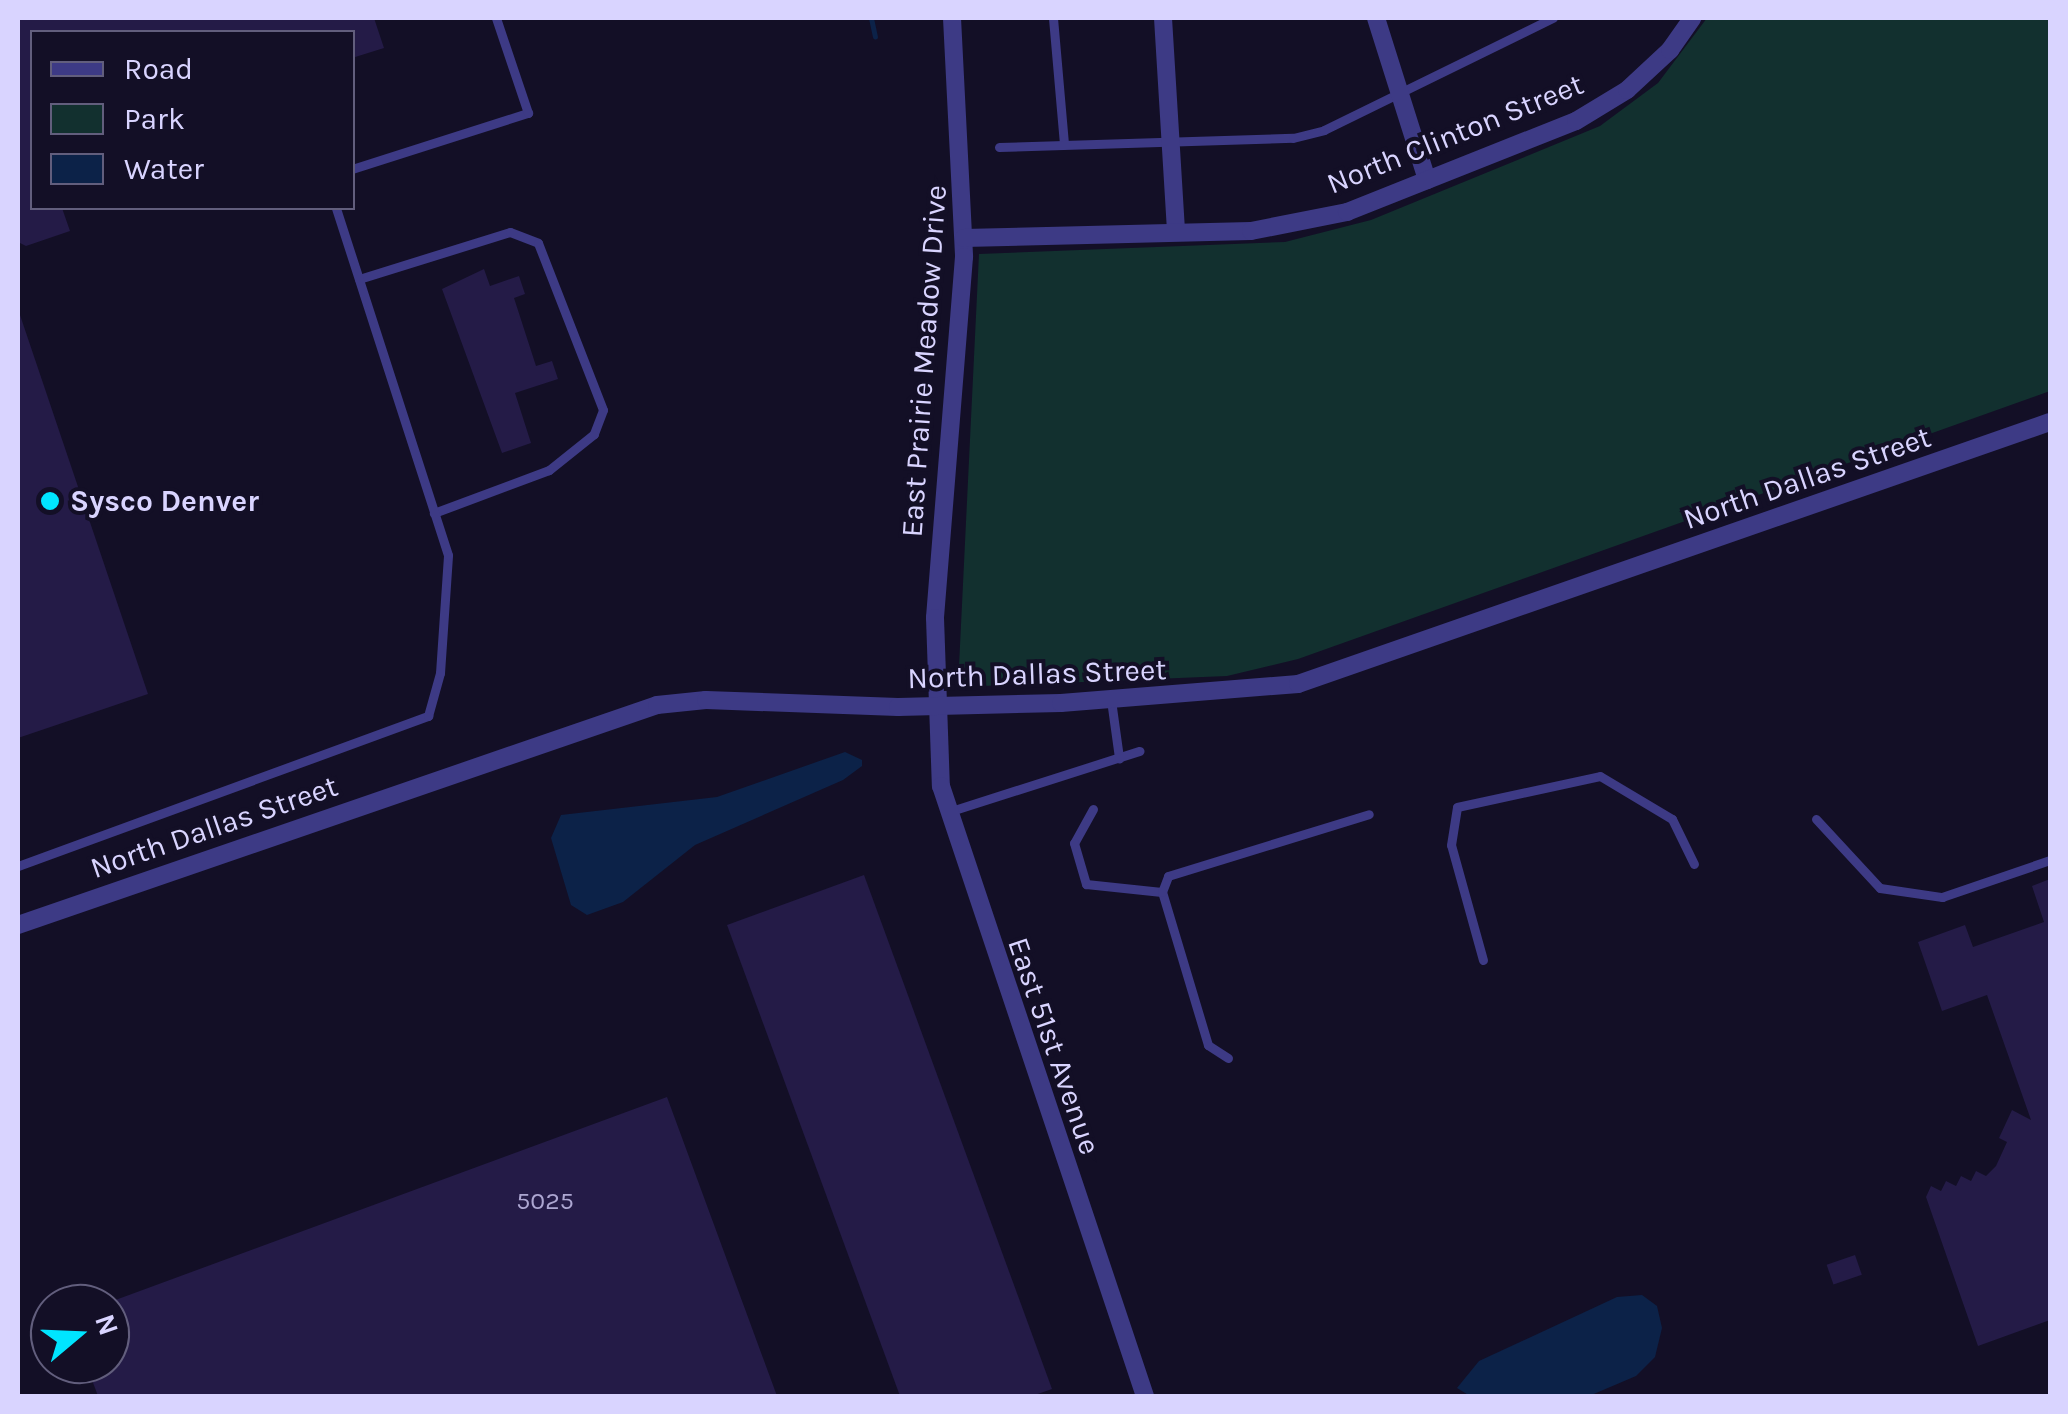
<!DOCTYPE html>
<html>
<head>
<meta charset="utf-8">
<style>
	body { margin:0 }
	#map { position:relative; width:2068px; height:1414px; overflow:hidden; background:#130f26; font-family:Karla,sans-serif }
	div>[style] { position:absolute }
	.green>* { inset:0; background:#12302f }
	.water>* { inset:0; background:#0c2248 }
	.stream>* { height:5px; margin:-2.5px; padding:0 2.5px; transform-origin:2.5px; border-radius:2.5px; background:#0c2248 }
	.building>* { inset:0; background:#241b47; transform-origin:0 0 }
	.lane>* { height:9px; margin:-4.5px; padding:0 4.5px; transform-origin:4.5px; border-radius:4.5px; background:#3d3a85 }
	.street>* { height:18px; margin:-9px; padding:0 9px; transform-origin:9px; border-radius:9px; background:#3d3a85 }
	.dots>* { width:28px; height:28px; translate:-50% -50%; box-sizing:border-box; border:5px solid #130f26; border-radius:50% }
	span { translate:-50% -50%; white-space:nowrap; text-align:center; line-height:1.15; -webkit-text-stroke:8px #130f26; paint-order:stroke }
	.number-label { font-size:25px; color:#aca6d1 }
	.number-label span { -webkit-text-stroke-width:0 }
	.street-label { font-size:30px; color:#d9d4ff }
	.poi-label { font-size:30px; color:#d9d4ff; font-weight:700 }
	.left { translate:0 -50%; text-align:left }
	.frame { position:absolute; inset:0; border:20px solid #d9d4ff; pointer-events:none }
	.legend { position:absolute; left:30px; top:30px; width:325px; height:180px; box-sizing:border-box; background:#130f26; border:2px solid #625e7d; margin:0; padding:12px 18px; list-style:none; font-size:30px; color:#d9d4ff }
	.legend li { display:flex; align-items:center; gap:20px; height:50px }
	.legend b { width:50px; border:2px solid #625e7d }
	.north { position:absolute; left:30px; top:1284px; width:100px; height:100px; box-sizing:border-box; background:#130f26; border:2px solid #625e7d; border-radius:50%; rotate:71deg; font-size:28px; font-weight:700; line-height:40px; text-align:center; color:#d9d4ff }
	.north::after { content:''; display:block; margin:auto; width:35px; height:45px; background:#00e5ff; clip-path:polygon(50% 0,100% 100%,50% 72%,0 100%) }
</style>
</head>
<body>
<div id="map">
	<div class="green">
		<div style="clip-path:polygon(1707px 18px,2050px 18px,2050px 391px,1298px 659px,1227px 676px,958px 687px,979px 254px,1285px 242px,1371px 220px,1600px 126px,1658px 83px)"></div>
	</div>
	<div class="water">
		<div style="clip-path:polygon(845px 752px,862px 760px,862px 766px,843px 780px,695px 845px,623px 902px,587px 915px,571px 905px,551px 838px,561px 815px,717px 797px)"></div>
		<div style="clip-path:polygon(1642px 1295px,1657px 1306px,1662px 1328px,1655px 1357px,1636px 1376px,1589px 1396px,1470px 1396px,1457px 1388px,1479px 1361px,1617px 1297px)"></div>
	</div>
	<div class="stream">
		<div style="left:871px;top:18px;width:19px;rotate:78deg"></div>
	</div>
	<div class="building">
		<div style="clip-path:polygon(18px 18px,374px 18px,384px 48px,352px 58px,352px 32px,32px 32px,32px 208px,62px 208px,70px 231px,26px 246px,18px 242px)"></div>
		<div style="clip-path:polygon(484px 269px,490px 286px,519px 276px,525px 294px,514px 298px,536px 366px,552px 361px,558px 379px,515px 393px,531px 443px,502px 453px,442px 289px)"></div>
		<div style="clip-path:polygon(20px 315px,148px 694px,18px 738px,18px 316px)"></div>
		<div style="clip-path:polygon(864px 875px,1052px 1389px,1032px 1396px,900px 1396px,727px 925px)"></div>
		<div style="clip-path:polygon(2050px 879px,2050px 1320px,1978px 1346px,1926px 1197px,1931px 1186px,1941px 1191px,1946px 1181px,1956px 1186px,1961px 1176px,1971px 1181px,1976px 1171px,1986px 1176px,1996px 1166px,2007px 1142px,1999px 1138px,2012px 1110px,2031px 1120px,1987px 995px,1942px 1011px,1918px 942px,1965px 925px,1973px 947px,2044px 922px,2032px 886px)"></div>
		<div style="clip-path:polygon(667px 1097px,777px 1396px,98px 1396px,86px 1364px,110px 1364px,110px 1302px)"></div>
		<div style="left:1855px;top:1255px;width:21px;height:30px;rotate:71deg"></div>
	</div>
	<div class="lane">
		<div style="left:1053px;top:18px;width:127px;rotate:85deg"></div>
		<div style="left:999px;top:147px;width:294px;rotate:-1.8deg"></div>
		<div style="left:1293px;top:138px;width:32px;rotate:-14deg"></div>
		<div style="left:1324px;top:130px;width:255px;rotate:-26.1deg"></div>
		<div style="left:352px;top:169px;width:185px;rotate:-17.7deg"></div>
		<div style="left:528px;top:113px;width:100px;rotate:-108.6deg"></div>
		<div style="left:359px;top:279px;width:158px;rotate:-17.3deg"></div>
		<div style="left:510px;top:232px;width:30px;rotate:21deg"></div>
		<div style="left:538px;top:243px;width:179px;rotate:68.7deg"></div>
		<div style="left:603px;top:410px;width:26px;rotate:111deg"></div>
		<div style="left:594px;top:434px;width:58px;rotate:141.3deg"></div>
		<div style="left:549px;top:470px;width:123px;rotate:159.5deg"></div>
		<div style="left:1111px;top:700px;width:59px;rotate:82.1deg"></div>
		<div style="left:1093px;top:809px;width:39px;rotate:119deg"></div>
		<div style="left:1074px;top:843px;width:43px;rotate:73.7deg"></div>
		<div style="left:1086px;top:884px;width:76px;rotate:6deg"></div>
		<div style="left:948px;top:812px;width:201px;rotate:-17.7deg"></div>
		<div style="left:1816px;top:819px;width:94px;rotate:47.2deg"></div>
		<div style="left:1880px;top:888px;width:63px;rotate:8.3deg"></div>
		<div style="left:1942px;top:897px;width:114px;rotate:-18.9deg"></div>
		<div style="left:18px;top:866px;width:437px;rotate:-20.1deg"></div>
		<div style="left:428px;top:716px;width:45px;rotate:-74.4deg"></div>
		<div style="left:440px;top:673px;width:118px;rotate:-86.1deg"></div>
		<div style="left:448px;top:555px;width:365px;rotate:-107.9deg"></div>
		<div style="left:1483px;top:960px;width:119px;rotate:-105.5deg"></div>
		<div style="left:1451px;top:845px;width:38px;rotate:-81deg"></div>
		<div style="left:1457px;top:807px;width:146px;rotate:-12.2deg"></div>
		<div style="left:1600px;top:776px;width:84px;rotate:30.8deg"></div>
		<div style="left:1672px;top:819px;width:50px;rotate:63.9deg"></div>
		<div style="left:1228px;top:1058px;width:24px;rotate:-147deg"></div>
		<div style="left:1208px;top:1045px;width:160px;rotate:-106.7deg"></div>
		<div style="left:1162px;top:892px;width:17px;rotate:-69deg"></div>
		<div style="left:1168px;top:876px;width:210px;rotate:-17.1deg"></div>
	</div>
	<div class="street">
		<div style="left:952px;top:18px;width:239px;rotate:87.1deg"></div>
		<div style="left:964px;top:257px;width:362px;rotate:94.6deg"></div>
		<div style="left:935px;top:618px;width:168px;rotate:88deg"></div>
		<div style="left:941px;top:786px;width:643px;rotate:71.51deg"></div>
		<div style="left:1163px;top:18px;width:214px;rotate:86.5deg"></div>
		<div style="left:1376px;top:18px;width:170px;rotate:72.5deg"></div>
		<div style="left:964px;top:238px;width:287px;rotate:-1.4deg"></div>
		<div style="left:1251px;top:231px;width:98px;rotate:-11.2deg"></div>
		<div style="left:1347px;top:212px;width:246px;rotate:-21.7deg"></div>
		<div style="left:1576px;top:121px;width:60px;rotate:-31.3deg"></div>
		<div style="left:1627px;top:90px;width:59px;rotate:-42.9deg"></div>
		<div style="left:1670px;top:50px;width:39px;rotate:-55deg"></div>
		<div style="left:18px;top:925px;width:676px;rotate:-19deg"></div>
		<div style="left:657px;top:705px;width:49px;rotate:-5.8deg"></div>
		<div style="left:706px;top:700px;width:192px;rotate:2.1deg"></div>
		<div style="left:898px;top:707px;width:163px;rotate:-1.4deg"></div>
		<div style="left:1061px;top:703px;width:238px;rotate:-4.6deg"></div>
		<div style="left:1298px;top:684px;width:796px;rotate:-19.21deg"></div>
	</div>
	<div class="dots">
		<div style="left:50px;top:501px;background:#00e5ff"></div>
	</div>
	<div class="number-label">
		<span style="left:545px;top:1201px">5025</span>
	</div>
	<div class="street-label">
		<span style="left:1455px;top:134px;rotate:-22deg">North Clinton Street</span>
		<span style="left:924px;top:361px;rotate:-86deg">East Prairie Meadow Drive</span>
		<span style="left:1807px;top:478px;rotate:-19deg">North Dallas Street</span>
		<span style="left:1037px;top:674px;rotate:-2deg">North Dallas Street</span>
		<span style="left:214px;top:827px;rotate:-19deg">North Dallas Street</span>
		<span style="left:1054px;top:1046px;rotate:71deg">East 51st Avenue</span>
	</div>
	<div class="poi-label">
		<span class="left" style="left:70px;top:501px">Sysco Denver</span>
	</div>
	<div class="frame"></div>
	<ul class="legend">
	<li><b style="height:12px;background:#3d3a85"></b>Road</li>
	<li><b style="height:28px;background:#12302f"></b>Park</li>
	<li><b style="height:28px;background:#0c2248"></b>Water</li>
	</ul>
	<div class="north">N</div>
</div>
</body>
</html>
